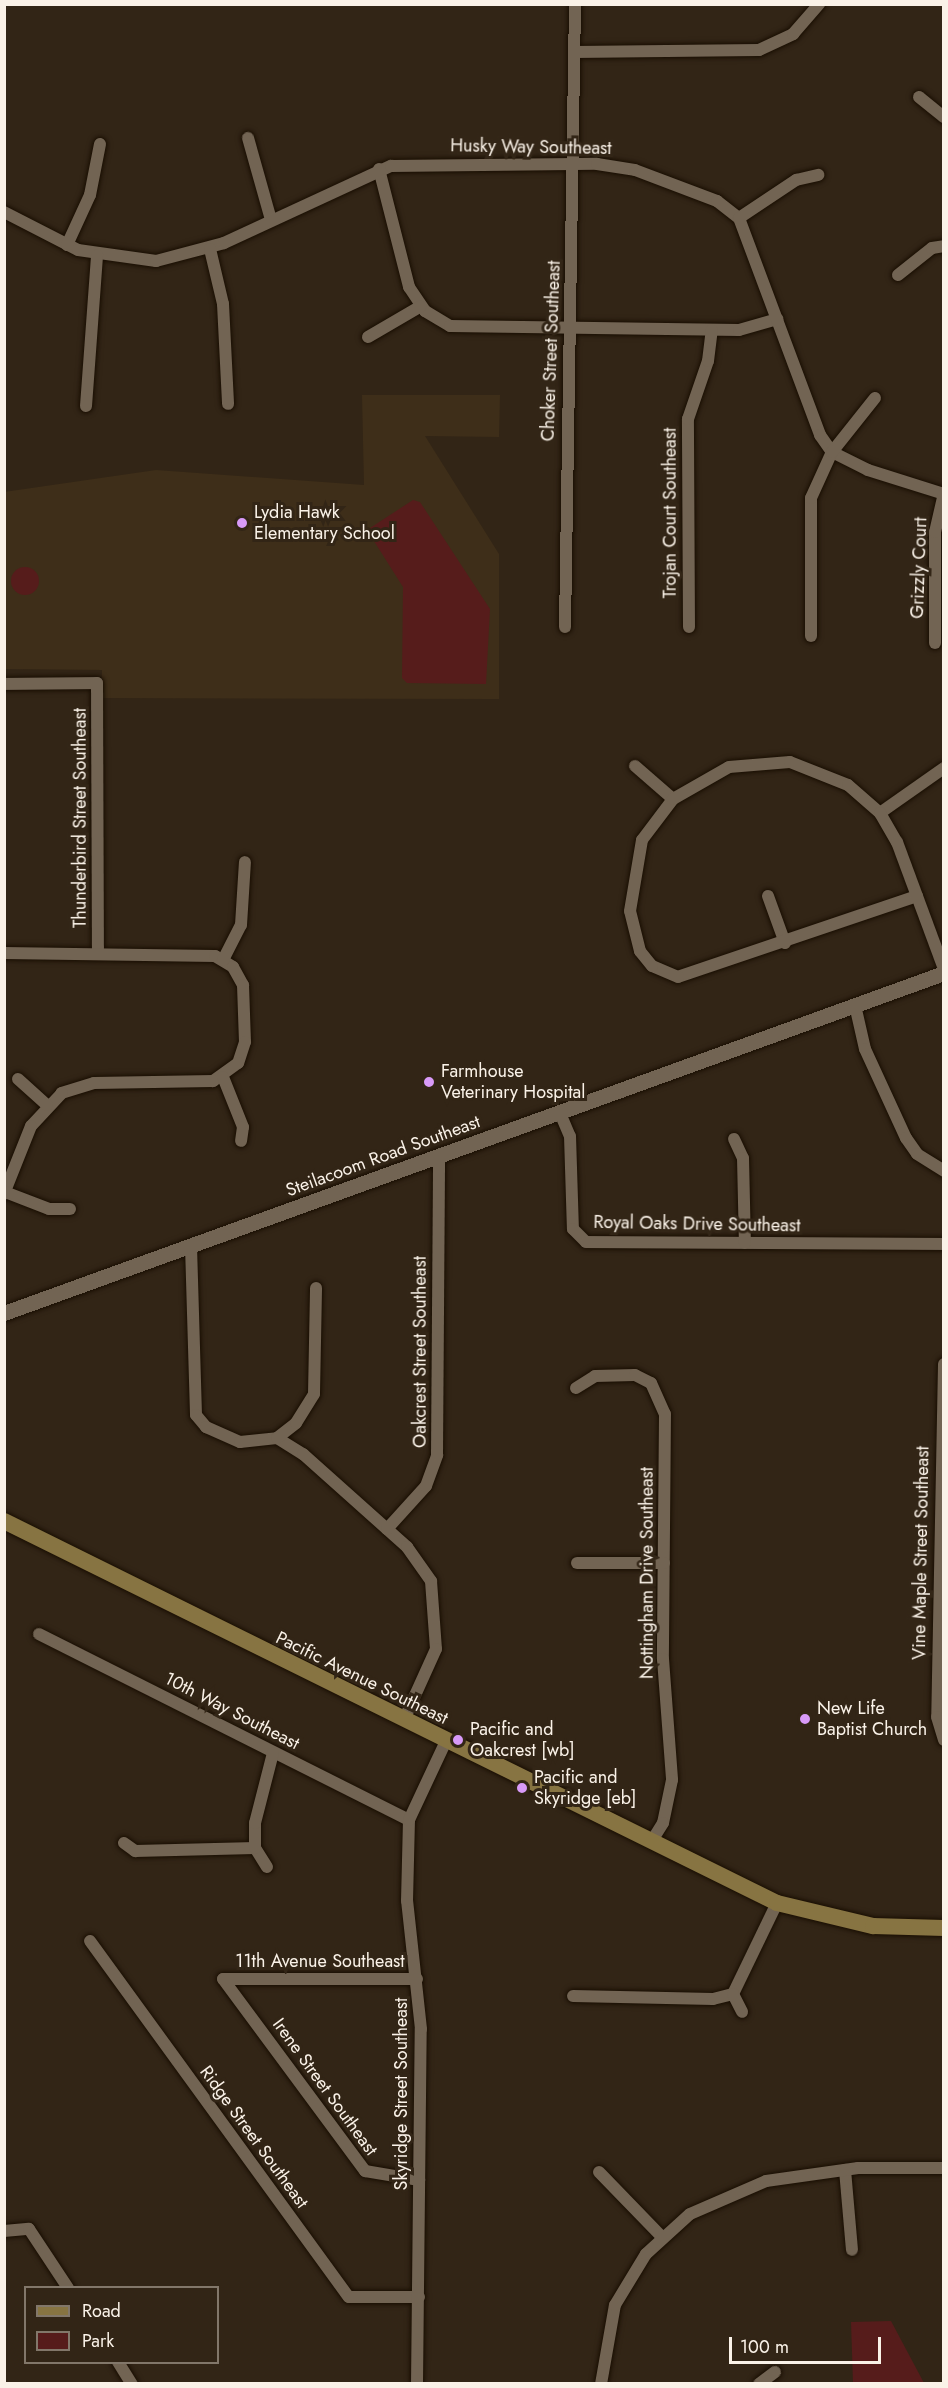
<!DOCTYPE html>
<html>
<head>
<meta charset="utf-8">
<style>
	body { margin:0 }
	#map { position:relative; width:948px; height:2388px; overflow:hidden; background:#322516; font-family:Jost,sans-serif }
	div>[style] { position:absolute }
	.built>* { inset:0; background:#3e2e19 }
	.green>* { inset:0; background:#561c1b }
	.round { border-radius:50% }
	.roads { filter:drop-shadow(0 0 2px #190e02) drop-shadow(0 0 2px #190e02) }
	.minor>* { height:12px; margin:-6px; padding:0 6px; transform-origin:6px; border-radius:6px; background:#726453 }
	.tertiary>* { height:15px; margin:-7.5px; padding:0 7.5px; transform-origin:7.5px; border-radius:7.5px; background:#726453 }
	.secondary>* { height:16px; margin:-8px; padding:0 8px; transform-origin:8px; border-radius:8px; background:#877442 }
	.dots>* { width:16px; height:16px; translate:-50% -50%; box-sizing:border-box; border:3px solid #322516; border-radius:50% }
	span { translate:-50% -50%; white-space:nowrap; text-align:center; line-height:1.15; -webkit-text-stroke:6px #322516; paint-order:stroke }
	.street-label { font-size:18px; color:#faf2e8 }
	.poi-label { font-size:18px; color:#faf2e8 }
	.left { translate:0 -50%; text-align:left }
	.frame { position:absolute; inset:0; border:6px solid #faf2e8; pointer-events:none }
	.legend { position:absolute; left:24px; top:2286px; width:195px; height:78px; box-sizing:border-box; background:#322516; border:2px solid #82776a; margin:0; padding:8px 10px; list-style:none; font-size:18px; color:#faf2e8 }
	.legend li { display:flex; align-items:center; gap:12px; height:30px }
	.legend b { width:30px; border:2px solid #82776a }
	.scale { position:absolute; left:729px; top:2337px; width:152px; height:27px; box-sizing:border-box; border:3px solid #faf2e8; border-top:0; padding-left:8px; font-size:18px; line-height:21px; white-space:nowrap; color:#faf2e8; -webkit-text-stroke:4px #322516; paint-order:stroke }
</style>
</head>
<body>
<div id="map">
	<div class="built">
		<div style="clip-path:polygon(362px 395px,500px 395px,499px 437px,425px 436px,499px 554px,499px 699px,101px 698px,102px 670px,5px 669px,4px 492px,156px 470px,364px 485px)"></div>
	</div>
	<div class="green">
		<div style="clip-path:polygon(413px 500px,420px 502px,490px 609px,486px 684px,407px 683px,402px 678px,403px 587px,367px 530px)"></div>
		<div class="round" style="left:11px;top:567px;width:28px;height:28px"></div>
		<div style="clip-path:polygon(891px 2321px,924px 2383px,853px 2383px,851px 2322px)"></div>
	</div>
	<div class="roads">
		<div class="minor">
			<div style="left:574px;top:52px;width:185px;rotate:-0.6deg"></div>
			<div style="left:759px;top:50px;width:38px;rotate:-25deg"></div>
			<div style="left:793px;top:34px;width:40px;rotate:-49deg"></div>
			<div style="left:919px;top:97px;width:32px;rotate:39deg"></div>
			<div style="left:248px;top:138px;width:85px;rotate:74.3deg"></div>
			<div style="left:379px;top:169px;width:122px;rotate:75.7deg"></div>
			<div style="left:409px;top:287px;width:29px;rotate:56deg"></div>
			<div style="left:425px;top:311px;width:29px;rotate:31deg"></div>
			<div style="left:450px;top:326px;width:289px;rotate:0.8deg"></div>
			<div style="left:739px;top:330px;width:40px;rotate:-16deg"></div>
			<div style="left:4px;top:212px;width:83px;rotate:27.2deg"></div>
			<div style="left:78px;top:250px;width:79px;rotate:8deg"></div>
			<div style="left:156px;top:261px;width:70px;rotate:-14.8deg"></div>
			<div style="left:224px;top:243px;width:184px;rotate:-24.8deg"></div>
			<div style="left:391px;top:166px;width:206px;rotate:-0.6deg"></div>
			<div style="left:597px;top:164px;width:38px;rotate:9deg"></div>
			<div style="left:635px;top:170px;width:88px;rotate:20.7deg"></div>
			<div style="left:717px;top:201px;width:28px;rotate:38deg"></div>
			<div style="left:739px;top:218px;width:232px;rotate:69.5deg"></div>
			<div style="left:820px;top:435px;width:21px;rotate:55deg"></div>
			<div style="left:832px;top:452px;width:40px;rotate:26.6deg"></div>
			<div style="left:868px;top:470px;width:80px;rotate:17.5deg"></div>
			<div style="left:739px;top:218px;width:69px;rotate:-33.7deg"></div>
			<div style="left:796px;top:180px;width:23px;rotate:-13deg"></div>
			<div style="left:67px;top:245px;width:55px;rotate:-65.3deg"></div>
			<div style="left:90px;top:195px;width:52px;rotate:-78.9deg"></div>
			<div style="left:210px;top:249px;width:57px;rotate:76.7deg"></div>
			<div style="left:223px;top:304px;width:100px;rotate:87.1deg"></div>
			<div style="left:898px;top:275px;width:43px;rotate:-38.5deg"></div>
			<div style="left:932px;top:248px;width:12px;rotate:-9deg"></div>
			<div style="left:368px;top:337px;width:61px;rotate:-30.3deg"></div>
			<div style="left:86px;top:406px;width:151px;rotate:-85.8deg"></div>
			<div style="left:565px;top:627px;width:623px;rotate:-89.08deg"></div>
			<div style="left:689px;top:627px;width:208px;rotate:-90.3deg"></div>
			<div style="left:688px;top:419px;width:61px;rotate:-71deg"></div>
			<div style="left:708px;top:361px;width:31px;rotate:-83deg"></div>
			<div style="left:811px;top:636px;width:138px;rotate:-90deg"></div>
			<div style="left:811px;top:498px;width:51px;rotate:-65.5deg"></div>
			<div style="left:832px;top:452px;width:69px;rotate:-51.5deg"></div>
			<div style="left:935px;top:643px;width:111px;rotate:-90deg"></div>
			<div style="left:935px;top:532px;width:39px;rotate:-77deg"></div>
			<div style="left:4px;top:684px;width:93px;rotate:-0.6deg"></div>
			<div style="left:97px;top:683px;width:271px;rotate:89.8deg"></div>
			<div style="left:635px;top:766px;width:50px;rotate:41deg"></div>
			<div style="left:880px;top:813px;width:78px;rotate:-35.1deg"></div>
			<div style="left:768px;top:896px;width:50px;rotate:70.1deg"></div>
			<div style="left:917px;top:896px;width:252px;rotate:161.3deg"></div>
			<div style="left:678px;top:977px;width:28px;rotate:-157deg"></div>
			<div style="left:652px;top:966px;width:19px;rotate:-129deg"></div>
			<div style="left:640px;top:951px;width:41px;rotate:-104deg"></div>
			<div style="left:630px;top:911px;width:72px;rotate:-80.4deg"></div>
			<div style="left:642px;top:840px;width:51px;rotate:-52.9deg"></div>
			<div style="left:673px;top:799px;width:64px;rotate:-29.7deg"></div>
			<div style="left:729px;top:767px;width:61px;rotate:-4.7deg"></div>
			<div style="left:790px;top:762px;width:62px;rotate:21.6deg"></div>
			<div style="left:848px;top:785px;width:43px;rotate:41.2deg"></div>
			<div style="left:880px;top:813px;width:34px;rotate:60deg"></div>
			<div style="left:897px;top:842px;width:135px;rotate:69.7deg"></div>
			<div style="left:4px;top:953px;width:211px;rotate:0.8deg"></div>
			<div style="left:215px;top:956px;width:21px;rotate:31deg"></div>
			<div style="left:233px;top:967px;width:21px;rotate:61deg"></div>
			<div style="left:243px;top:985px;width:57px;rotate:88deg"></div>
			<div style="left:245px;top:1042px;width:22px;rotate:108deg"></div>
			<div style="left:238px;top:1063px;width:31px;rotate:144deg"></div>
			<div style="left:213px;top:1081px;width:119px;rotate:179deg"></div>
			<div style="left:94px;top:1083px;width:34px;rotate:163deg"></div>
			<div style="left:62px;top:1093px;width:45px;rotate:133.2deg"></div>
			<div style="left:31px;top:1126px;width:73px;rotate:111.7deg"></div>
			<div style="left:223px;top:960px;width:39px;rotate:-63deg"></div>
			<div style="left:241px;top:925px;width:63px;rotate:-86.4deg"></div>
			<div style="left:855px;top:1005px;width:45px;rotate:77.2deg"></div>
			<div style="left:865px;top:1049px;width:98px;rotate:65.3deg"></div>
			<div style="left:906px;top:1138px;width:19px;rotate:55deg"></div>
			<div style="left:917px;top:1154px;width:32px;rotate:32deg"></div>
			<div style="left:223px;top:1077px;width:54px;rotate:68.2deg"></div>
			<div style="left:243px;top:1127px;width:14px;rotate:98deg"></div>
			<div style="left:18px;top:1079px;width:39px;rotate:42deg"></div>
			<div style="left:560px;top:1113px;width:25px;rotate:67deg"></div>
			<div style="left:570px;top:1136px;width:93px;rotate:88.2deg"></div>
			<div style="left:573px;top:1229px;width:18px;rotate:45deg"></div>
			<div style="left:586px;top:1242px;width:358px;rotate:0.3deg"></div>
			<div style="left:734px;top:1139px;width:21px;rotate:65deg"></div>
			<div style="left:743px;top:1158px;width:85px;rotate:88.7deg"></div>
			<div style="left:5px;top:1192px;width:47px;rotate:21.1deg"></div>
			<div style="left:49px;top:1209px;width:21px"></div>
			<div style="left:191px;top:1246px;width:169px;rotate:88.3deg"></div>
			<div style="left:196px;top:1415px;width:16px;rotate:50deg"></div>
			<div style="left:206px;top:1427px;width:37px;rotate:24deg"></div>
			<div style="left:240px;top:1442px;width:37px;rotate:-6deg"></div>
			<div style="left:277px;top:1438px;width:31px;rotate:32deg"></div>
			<div style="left:303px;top:1454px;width:140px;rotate:41.8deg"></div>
			<div style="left:407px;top:1547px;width:42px;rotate:54.8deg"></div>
			<div style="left:431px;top:1581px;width:68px;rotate:85.8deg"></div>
			<div style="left:436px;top:1649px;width:78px;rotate:114.3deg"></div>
			<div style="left:944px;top:1364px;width:353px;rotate:91.1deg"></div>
			<div style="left:937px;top:1717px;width:24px;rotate:73deg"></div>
			<div style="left:576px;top:1388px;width:22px;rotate:-32deg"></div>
			<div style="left:595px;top:1376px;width:40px;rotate:-1.4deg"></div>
			<div style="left:635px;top:1375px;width:18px;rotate:27deg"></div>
			<div style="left:651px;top:1383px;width:34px;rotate:66deg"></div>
			<div style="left:665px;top:1414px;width:245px;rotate:90.5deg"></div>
			<div style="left:663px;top:1659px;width:121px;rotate:85.7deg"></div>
			<div style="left:672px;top:1780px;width:44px;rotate:101.8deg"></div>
			<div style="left:663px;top:1823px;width:22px;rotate:122deg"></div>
			<div style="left:277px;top:1438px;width:24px;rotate:-38deg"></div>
			<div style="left:296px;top:1423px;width:34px;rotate:-58deg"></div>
			<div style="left:314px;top:1394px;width:106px;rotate:-88.9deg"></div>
			<div style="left:387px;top:1529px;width:58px;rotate:-47.8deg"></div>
			<div style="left:426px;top:1486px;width:33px;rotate:-70deg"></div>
			<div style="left:437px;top:1455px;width:298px;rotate:-89.6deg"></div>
			<div style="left:577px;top:1563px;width:87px"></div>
			<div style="left:39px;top:1634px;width:414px;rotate:26.7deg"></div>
			<div style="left:124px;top:1843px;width:14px;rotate:36deg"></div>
			<div style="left:135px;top:1851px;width:120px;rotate:-1.4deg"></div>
			<div style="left:267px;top:1867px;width:22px;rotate:-122deg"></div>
			<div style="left:255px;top:1848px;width:25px;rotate:-90deg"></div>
			<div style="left:255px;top:1823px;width:72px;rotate:-75.6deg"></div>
			<div style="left:90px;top:1941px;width:440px;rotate:54deg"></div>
			<div style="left:349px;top:2297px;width:70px"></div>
			<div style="left:223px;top:1979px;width:239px;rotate:53.5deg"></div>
			<div style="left:365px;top:2171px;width:55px;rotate:9.5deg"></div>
			<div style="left:223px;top:1979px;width:194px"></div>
			<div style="left:733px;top:1994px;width:101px;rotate:-64.2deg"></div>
			<div style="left:573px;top:1996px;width:140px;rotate:1.2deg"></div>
			<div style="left:713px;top:1999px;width:21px;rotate:-14deg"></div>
			<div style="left:733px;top:1994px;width:20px;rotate:63deg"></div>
			<div style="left:845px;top:2170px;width:80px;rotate:85deg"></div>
			<div style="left:599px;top:2172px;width:91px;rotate:45.9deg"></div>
			<div style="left:4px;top:2231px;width:25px;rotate:-5deg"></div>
			<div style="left:29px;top:2229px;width:71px;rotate:56.5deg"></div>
			<div style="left:118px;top:2362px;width:26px;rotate:58deg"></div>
			<div style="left:417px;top:2384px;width:355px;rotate:-89.4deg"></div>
			<div style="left:421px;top:2029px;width:129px;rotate:-96.2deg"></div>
			<div style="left:407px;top:1901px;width:81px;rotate:-88.6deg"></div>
			<div style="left:409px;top:1820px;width:87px;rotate:-64.9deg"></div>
			<div style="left:601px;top:2384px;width:80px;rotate:-80deg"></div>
			<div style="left:615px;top:2305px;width:60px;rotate:-58.7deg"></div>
			<div style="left:646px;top:2254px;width:59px;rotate:-42.3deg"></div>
			<div style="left:690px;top:2214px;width:83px;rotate:-23.5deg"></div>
			<div style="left:766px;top:2181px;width:93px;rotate:-8deg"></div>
			<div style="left:858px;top:2168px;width:86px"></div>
			<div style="left:759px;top:2384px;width:20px;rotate:-37deg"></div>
		</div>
		<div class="tertiary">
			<div style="left:4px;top:1313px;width:1000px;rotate:-19.89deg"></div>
		</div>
		<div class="secondary">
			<div style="left:4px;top:1521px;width:862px;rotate:26.3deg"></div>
			<div style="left:777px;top:1903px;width:99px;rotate:13.5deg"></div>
			<div style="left:873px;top:1926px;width:71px;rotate:1.6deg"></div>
		</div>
	</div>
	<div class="dots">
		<div style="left:242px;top:523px;background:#d89af8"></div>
		<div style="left:429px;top:1082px;background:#d89af8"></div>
		<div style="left:805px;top:1719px;background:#d89af8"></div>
		<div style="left:458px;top:1740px;background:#d89af8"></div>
		<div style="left:522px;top:1788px;background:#d89af8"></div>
	</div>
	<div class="street-label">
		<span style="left:531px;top:147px;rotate:1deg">Husky Way Southeast</span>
		<span style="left:551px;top:351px;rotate:-88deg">Choker Street Southeast</span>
		<span style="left:670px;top:513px;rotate:-90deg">Trojan Court Southeast</span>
		<span style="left:919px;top:568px;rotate:-88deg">Grizzly Court</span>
		<span style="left:80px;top:818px;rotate:-90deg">Thunderbird Street Southeast</span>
		<span style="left:383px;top:1156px;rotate:-20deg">Steilacoom Road Southeast</span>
		<span style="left:697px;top:1224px;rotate:1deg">Royal Oaks Drive Southeast</span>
		<span style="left:420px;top:1352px;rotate:-90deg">Oakcrest Street Southeast</span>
		<span style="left:921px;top:1553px;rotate:-89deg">Vine Maple Street Southeast</span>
		<span style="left:647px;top:1573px;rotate:-90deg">Nottingham Drive Southeast</span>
		<span style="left:362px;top:1678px;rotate:26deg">Pacific Avenue Southeast</span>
		<span style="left:232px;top:1711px;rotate:27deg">10th Way Southeast</span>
		<span style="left:320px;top:1961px">11th Avenue Southeast</span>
		<span style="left:325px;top:2087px;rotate:54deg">Irene Street Southeast</span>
		<span style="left:401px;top:2094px;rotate:-90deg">Skyridge Street Southeast</span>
		<span style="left:254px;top:2137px;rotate:54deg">Ridge Street Southeast</span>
	</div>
	<div class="poi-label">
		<span class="left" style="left:254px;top:523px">Lydia Hawk<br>Elementary School</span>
		<span class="left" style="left:441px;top:1082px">Farmhouse<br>Veterinary Hospital</span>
		<span class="left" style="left:817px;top:1719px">New Life<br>Baptist Church</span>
		<span class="left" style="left:470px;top:1740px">Pacific and<br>Oakcrest [wb]</span>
		<span class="left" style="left:534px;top:1788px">Pacific and<br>Skyridge [eb]</span>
	</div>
	<div class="frame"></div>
	<ul class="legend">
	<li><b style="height:8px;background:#877442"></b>Road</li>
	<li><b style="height:16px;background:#561c1b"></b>Park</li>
	</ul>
	<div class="scale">100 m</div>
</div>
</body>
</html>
